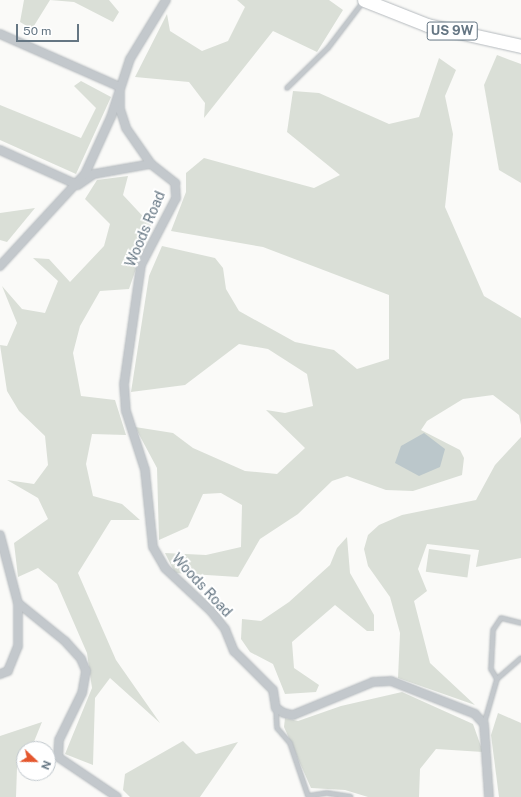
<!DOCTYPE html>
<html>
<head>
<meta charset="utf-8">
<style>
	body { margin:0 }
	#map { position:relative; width:521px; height:797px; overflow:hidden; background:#fafaf8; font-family:"Public Sans",sans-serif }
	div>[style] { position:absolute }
	.green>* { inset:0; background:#dadfd7; transform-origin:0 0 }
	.water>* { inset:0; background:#bbc7cb }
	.roads { filter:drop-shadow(0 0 1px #b5babe) drop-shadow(0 0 1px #b5babe) }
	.lane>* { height:4px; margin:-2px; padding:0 2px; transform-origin:2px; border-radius:2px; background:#c3c8cc }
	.street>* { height:8px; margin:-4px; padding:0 4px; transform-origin:4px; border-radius:4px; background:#c3c8cc }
	.primary>* { height:13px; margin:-6.5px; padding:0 6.5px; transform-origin:6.5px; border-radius:6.5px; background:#fff }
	span { translate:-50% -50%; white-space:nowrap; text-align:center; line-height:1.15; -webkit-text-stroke:4px #fff; paint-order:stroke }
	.shield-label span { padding:1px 3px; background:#fff; border:1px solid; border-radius:3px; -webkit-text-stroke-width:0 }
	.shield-label { font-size:13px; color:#657683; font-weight:700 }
	.street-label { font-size:14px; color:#657683 }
	.north { position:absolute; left:16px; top:741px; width:40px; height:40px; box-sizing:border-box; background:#fff; border:1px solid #c1c8cd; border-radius:50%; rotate:112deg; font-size:11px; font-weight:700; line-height:16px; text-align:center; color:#657683 }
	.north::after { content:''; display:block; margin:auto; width:14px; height:18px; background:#e4572e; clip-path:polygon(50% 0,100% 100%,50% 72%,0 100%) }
	.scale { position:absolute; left:16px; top:24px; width:63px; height:18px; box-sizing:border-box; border:2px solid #657683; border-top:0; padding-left:5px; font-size:12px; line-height:14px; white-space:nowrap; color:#657683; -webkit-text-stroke:3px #fff; paint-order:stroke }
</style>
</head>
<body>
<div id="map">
	<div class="green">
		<div style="clip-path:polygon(24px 0,109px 0,119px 12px,113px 22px,74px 2px,50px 0,32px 29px,20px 22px)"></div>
		<div style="clip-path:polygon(237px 0,329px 0,343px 10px,317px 52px,273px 31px,204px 118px,205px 103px,189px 82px,135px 77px,167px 14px,170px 31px,202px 51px,228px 41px,245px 7px)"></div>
		<div style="clip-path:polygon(497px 55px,521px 64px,521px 183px,499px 170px,484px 85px)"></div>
		<div style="clip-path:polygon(439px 58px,456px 70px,445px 96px,453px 134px,445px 207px,484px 296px,521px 318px,521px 425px,519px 415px,493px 395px,463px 399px,427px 421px,421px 430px,460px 450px,464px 458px,462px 475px,413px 491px,386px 490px,347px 476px,332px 481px,298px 514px,260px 539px,238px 577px,175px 573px,165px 553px,206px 555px,241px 547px,242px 505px,221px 493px,203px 494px,188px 527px,159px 540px,157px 468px,135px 427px,173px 433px,193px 448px,245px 471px,277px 474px,305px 448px,266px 410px,285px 413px,313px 406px,307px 374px,268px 349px,239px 344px,185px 385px,131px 392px,149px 276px,162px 246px,215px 258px,223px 268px,226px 289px,239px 311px,295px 342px,334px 350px,357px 369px,389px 359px,389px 295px,263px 247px,171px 231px,186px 192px,186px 173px,204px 158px,314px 188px,340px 175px,287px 132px,293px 91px,319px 93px,389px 124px,419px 117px)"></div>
		<div style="clip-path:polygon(81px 81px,111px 97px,76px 174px,0 140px,0 105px,81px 138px,96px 108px,74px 86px)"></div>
		<div style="clip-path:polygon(128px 176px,123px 195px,151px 225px,129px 289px,100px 291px,80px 326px,73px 353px,81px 396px,115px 400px,126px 435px,92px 434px,86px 464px,93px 496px,122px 504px,140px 520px,111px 520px,78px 573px,116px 660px,160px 723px,110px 678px,95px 698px,93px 765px,65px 754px,92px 688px,87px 653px,57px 584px,38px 568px,18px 577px,14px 543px,48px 519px,38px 498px,7px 480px,34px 484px,48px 465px,45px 436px,19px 411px,7px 391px,0 345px,7px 346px,17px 323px,2px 286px,22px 309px,45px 313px,58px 281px,33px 258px,49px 259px,70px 282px,104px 246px,110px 224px,85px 199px,97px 180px)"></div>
		<div style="clip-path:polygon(35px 208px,7px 242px,0 240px,0 213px)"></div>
		<div style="clip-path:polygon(521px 437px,521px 558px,476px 567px,479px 550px,427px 544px,418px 569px,427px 591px,414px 601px,430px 663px,475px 705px,398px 678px,400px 633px,390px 597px,368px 566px,364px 549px,368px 535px,379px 525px,402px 515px,476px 500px,495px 465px)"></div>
		<div style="clip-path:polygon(347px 537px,350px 573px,374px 615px,374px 631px,367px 631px,335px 605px,292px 642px,294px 668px,319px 685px,316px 692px,285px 694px,273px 664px,250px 652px,241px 639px,242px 619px,261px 621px,289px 602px,330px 565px,337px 548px)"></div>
		<div style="left:429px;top:549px;width:42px;height:23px;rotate:8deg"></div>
		<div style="clip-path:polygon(402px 692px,473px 724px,483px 752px,436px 749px,420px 769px,419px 797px,368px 797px,345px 790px,311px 788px,284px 727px,285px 718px,298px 721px,341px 706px)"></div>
		<div style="clip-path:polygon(498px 713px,521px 723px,521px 797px,499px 797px,491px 735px)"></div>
		<div style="clip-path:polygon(42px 722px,31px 749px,24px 749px,24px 758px,17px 768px,16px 797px,0 797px,0 736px)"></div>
		<div style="clip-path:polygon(183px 741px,196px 754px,238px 742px,200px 797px,130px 797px,123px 790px,125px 774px)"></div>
	</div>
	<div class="water">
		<div style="clip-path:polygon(424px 433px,445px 449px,440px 467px,419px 476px,395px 463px,401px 446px)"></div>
	</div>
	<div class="roads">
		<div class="lane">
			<div style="left:287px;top:88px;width:57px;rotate:-44.3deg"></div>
			<div style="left:328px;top:48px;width:58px;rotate:-52.7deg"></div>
			<div style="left:497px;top:679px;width:12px;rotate:-121deg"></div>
			<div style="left:491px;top:669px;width:39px;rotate:-87deg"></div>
			<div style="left:493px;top:630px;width:14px;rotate:-56deg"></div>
			<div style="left:501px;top:618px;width:21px;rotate:14deg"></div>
			<div style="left:276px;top:709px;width:19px;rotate:87deg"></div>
			<div style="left:277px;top:728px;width:20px;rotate:49deg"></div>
			<div style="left:290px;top:743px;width:56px;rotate:71.2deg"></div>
			<div style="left:308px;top:796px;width:19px;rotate:-9deg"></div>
			<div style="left:327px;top:793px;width:24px;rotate:9deg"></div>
			<div style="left:484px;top:724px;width:47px;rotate:-73.9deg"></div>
			<div style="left:497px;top:679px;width:32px;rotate:-41deg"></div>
		</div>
		<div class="street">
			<div style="left:0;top:34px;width:131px;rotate:23.8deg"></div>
			<div style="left:120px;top:87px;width:22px;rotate:90deg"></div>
			<div style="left:120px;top:109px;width:20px;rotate:72deg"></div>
			<div style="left:126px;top:128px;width:44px;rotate:55.2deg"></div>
			<div style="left:151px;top:164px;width:31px;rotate:38deg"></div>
			<div style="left:175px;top:183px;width:15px;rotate:86deg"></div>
			<div style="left:176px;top:198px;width:76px;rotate:117.6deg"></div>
			<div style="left:141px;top:265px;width:120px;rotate:98.1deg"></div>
			<div style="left:124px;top:384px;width:27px;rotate:86deg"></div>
			<div style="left:126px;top:411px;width:62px;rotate:72.1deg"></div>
			<div style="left:145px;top:470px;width:77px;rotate:84.1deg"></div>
			<div style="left:153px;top:547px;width:24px;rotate:60deg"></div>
			<div style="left:165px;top:568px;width:63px;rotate:43.1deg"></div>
			<div style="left:211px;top:611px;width:23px;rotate:52deg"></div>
			<div style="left:225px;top:629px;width:24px;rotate:68deg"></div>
			<div style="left:234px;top:651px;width:55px;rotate:45deg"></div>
			<div style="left:273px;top:690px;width:18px;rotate:81deg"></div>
			<div style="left:276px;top:708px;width:9px;rotate:32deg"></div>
			<div style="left:284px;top:713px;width:9px;rotate:13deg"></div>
			<div style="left:293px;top:715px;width:87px;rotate:-22.4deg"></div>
			<div style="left:373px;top:682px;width:18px;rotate:-3deg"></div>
			<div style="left:391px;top:681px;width:90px;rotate:21.4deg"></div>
			<div style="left:475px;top:714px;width:13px;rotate:48deg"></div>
			<div style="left:484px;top:724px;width:73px;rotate:86.1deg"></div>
			<div style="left:0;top:150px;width:85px;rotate:24.2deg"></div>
			<div style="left:78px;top:185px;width:19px;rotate:-35deg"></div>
			<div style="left:94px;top:174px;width:58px;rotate:-10deg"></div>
			<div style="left:0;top:266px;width:125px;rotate:-47.3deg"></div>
			<div style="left:85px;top:174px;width:63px;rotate:-65.5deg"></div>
			<div style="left:111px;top:117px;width:61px;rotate:-71.9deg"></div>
			<div style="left:130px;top:59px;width:69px;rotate:-58.6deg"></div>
			<div style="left:0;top:535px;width:70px;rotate:75.2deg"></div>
			<div style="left:18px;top:603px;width:43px;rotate:90deg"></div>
			<div style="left:18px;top:646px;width:27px;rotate:112deg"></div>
			<div style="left:8px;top:671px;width:9px;rotate:159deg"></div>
			<div style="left:18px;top:603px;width:60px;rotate:39deg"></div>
			<div style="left:65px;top:641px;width:24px;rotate:48deg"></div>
			<div style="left:81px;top:659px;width:13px;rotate:67deg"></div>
			<div style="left:86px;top:671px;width:22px;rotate:100deg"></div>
			<div style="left:82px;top:693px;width:52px;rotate:116.1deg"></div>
			<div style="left:59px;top:740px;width:17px;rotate:93deg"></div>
			<div style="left:58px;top:757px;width:71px;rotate:34.1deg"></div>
		</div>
		<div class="primary">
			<div style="left:364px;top:0;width:68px;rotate:21.6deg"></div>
			<div style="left:427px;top:25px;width:96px;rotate:12.6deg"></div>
		</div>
	</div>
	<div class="shield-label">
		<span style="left:452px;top:31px">US 9W</span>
	</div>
	<div class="street-label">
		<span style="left:145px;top:229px;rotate:-67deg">Woods Road</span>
		<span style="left:202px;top:585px;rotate:47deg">Woods Road</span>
	</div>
	<div class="north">N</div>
	<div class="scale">50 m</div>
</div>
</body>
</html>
